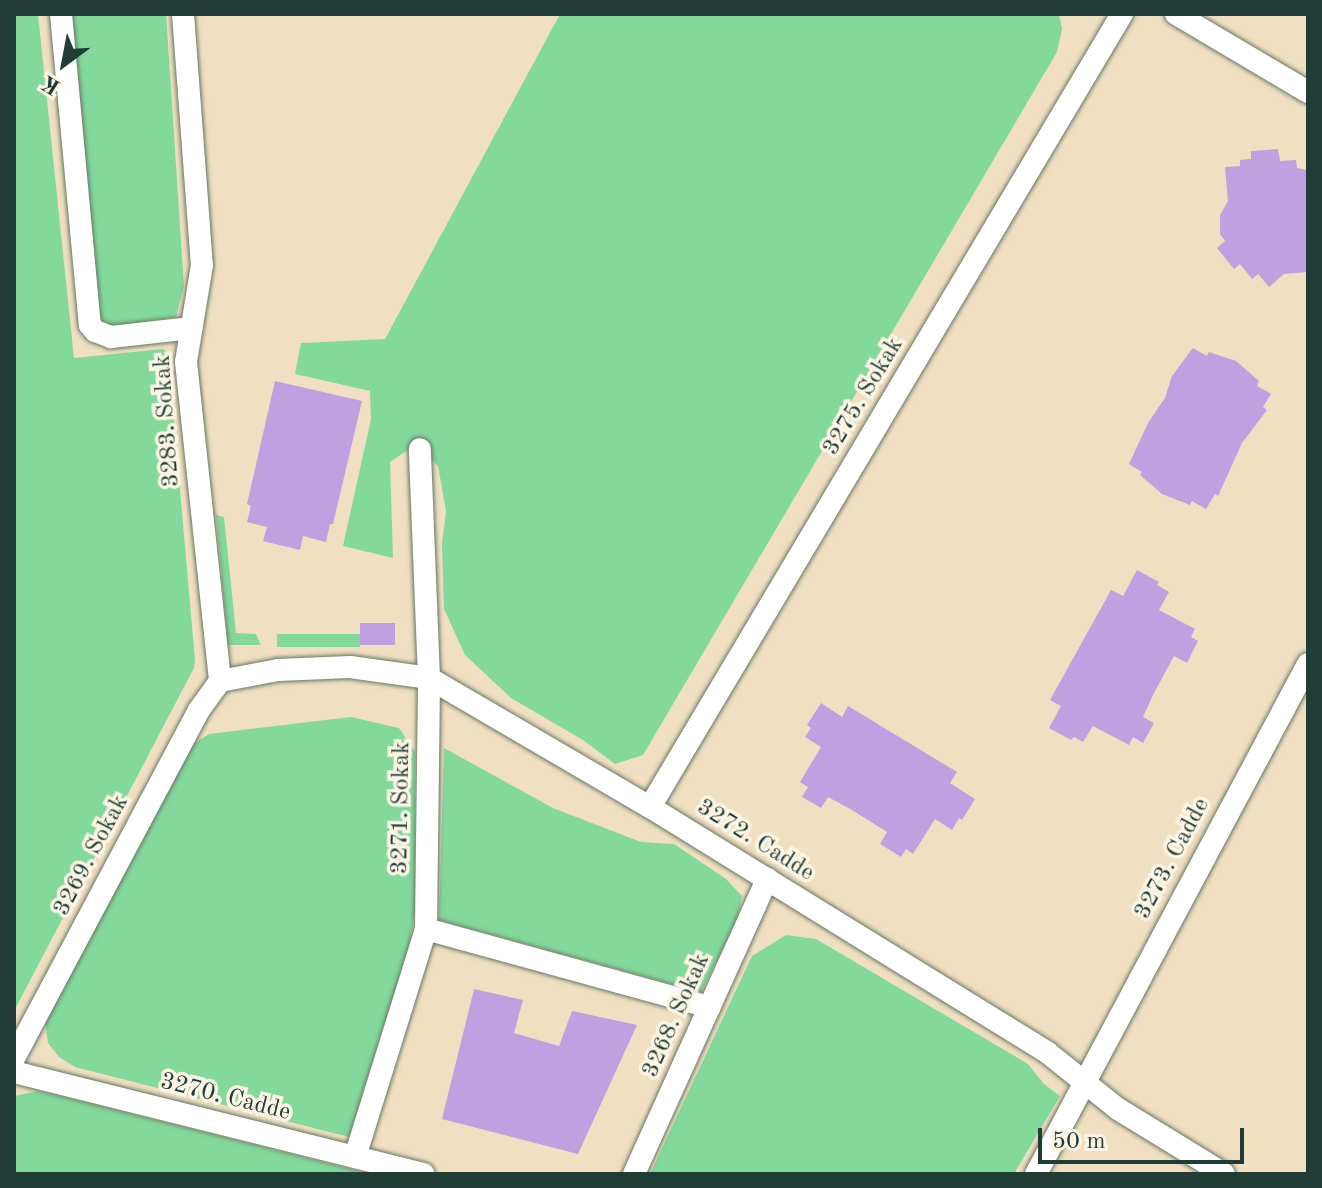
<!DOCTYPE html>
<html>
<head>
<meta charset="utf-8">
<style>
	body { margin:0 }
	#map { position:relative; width:1322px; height:1188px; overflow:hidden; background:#f0e0c1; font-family:"Old Standard TT",serif }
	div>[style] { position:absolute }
	.green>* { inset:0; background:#83d99c; transform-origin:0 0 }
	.building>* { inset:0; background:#c19fe0; transform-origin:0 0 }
	.roads { filter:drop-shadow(0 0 2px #687665) drop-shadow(0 0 2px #687665) }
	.street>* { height:22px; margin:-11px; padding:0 11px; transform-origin:11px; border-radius:11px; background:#fff }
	span { translate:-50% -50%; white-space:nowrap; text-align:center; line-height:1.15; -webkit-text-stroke:7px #fcf5e5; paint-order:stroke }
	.street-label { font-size:24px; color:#1f3d34 }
	.frame { position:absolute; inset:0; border:16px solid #1f3d34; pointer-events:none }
	.north { position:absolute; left:24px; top:24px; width:80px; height:80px; -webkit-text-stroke:6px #fcf5e5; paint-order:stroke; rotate:212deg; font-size:22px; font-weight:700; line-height:32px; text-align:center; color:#1f3d34 }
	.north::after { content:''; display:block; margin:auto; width:28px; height:36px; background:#1f3d34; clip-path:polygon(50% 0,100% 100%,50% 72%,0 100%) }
	.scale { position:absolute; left:1038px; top:1128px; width:206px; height:36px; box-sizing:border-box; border:4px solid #1f3d34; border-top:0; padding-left:10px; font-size:24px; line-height:28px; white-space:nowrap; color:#1f3d34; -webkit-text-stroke:6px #fcf5e5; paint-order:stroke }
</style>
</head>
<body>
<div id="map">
	<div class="green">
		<div style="clip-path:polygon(14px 14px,38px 14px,74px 358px,163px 349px,168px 353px,195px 660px,194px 668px,14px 1011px)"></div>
		<div style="clip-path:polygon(71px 14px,166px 14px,184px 286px,176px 317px,113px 326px,100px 319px)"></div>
		<div style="clip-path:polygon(560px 14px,1059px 14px,1062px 29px,1057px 52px,643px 755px,615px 764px,583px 740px,511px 698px,465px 655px,444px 609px,442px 543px,446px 511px,438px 466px,421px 449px,409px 449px,390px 462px,393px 558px,343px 546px,371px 419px,370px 391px,295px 374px,301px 343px,385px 339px)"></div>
		<div style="clip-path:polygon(216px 515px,224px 517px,236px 633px,256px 634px,261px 645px,228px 645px)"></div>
		<div style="left:277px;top:634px;width:83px;height:13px"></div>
		<div style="clip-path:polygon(351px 717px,399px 728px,415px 752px,415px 910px,410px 942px,349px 1137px,75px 1067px,59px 1057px,48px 1043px,45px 1023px,190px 746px,209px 734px)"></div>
		<div style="clip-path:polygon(444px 748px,553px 808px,641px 842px,674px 844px,726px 879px,742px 896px,738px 918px,701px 992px,439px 920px)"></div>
		<div style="clip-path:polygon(786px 935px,816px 939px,1028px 1064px,1044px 1084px,1060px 1096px,1014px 1174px,650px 1174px,752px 956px)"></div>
		<div style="clip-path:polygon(38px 1091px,64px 1097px,370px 1174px,14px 1174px,14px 1096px)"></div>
	</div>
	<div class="building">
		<div style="clip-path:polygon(1278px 149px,1280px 161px,1296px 160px,1297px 168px,1308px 170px,1308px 272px,1284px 274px,1269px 287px,1258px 274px,1252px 279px,1240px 264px,1234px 269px,1217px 248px,1225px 241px,1220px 234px,1220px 215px,1228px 201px,1225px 167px,1240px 166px,1240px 160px,1251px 159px,1251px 151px)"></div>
		<div style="clip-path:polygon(1193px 348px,1207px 356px,1209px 352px,1236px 361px,1259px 381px,1257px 386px,1271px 394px,1263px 407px,1267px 410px,1242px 443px,1218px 496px,1215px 494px,1206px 509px,1192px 501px,1190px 505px,1162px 494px,1140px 475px,1142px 472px,1129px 464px,1148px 423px,1165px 398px,1172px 376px)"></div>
		<div style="clip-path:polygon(275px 381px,362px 401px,333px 524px,330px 524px,326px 542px,303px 536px,300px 550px,263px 541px,267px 527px,247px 522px,251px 506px,247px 504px)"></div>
		<div style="clip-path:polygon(1137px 570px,1159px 582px,1157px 585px,1169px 592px,1159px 610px,1195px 629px,1191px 637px,1198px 641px,1187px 663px,1174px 656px,1154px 693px,1143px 717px,1154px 723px,1143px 743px,1133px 737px,1129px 745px,1093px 726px,1083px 742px,1074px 737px,1071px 740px,1049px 728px,1061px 706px,1050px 700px,1111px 590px,1123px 596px)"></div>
		<div style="left:360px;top:623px;width:35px;height:22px"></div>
		<div style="clip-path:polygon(821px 703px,842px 717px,848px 706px,957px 772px,950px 783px,975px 799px,962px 820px,959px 818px,952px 830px,935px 819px,913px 854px,906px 849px,901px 857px,880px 844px,887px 832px,852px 810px,828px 797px,821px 808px,802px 797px,808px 787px,800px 782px,821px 747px,805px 737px,811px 728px,807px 725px)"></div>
		<div style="clip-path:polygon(474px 989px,523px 1000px,514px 1033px,559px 1046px,572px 1011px,637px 1025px,578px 1154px,442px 1119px)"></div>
	</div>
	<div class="roads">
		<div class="street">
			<div style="left:61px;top:14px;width:312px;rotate:84.7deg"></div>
			<div style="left:90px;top:325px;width:8px;rotate:50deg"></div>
			<div style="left:95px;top:331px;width:17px;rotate:21deg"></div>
			<div style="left:111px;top:337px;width:81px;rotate:-6.4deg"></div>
			<div style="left:183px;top:14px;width:252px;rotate:85.7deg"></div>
			<div style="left:202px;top:265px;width:98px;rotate:99.4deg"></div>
			<div style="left:186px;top:362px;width:321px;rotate:83.9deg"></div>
			<div style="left:1176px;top:14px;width:153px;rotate:30.6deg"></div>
			<div style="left:220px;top:681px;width:59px;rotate:-10.7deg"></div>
			<div style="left:278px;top:670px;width:72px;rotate:-2.4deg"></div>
			<div style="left:350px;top:667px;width:80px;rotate:7.9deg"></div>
			<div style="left:429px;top:678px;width:256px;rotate:30.3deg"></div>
			<div style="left:650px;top:807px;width:468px;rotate:31.7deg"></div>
			<div style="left:1048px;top:1053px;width:90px;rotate:38.7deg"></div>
			<div style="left:1118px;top:1109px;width:124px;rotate:31.5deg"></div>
			<div style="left:650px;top:807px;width:923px;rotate:-59.24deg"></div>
			<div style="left:426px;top:929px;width:294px;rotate:15.4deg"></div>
			<div style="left:14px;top:1058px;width:394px;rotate:-62deg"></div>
			<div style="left:199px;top:710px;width:36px;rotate:-54deg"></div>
			<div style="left:14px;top:1072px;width:422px;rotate:14deg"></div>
			<div style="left:355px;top:1157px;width:239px;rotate:-72.7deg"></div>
			<div style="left:426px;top:929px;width:251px;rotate:-89.3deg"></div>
			<div style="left:429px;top:678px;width:229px;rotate:-92.3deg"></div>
			<div style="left:634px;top:1174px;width:324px;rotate:-65.7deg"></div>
			<div style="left:1036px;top:1174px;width:578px;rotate:-61.93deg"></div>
		</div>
	</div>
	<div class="street-label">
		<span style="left:864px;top:397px;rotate:-59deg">3275. Sokak</span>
		<span style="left:168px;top:421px;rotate:-94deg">3283. Sokak</span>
		<span style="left:402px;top:808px;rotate:-89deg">3271. Sokak</span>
		<span style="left:755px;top:841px;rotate:32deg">3272. Cadde</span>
		<span style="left:92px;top:856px;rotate:-62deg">3269. Sokak</span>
		<span style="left:1173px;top:859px;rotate:-62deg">3273. Cadde</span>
		<span style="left:677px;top:1016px;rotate:-66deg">3268. Sokak</span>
		<span style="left:225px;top:1098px;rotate:14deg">3270. Cadde</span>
	</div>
	<div class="frame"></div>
	<div class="north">K</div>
	<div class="scale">50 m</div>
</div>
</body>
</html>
